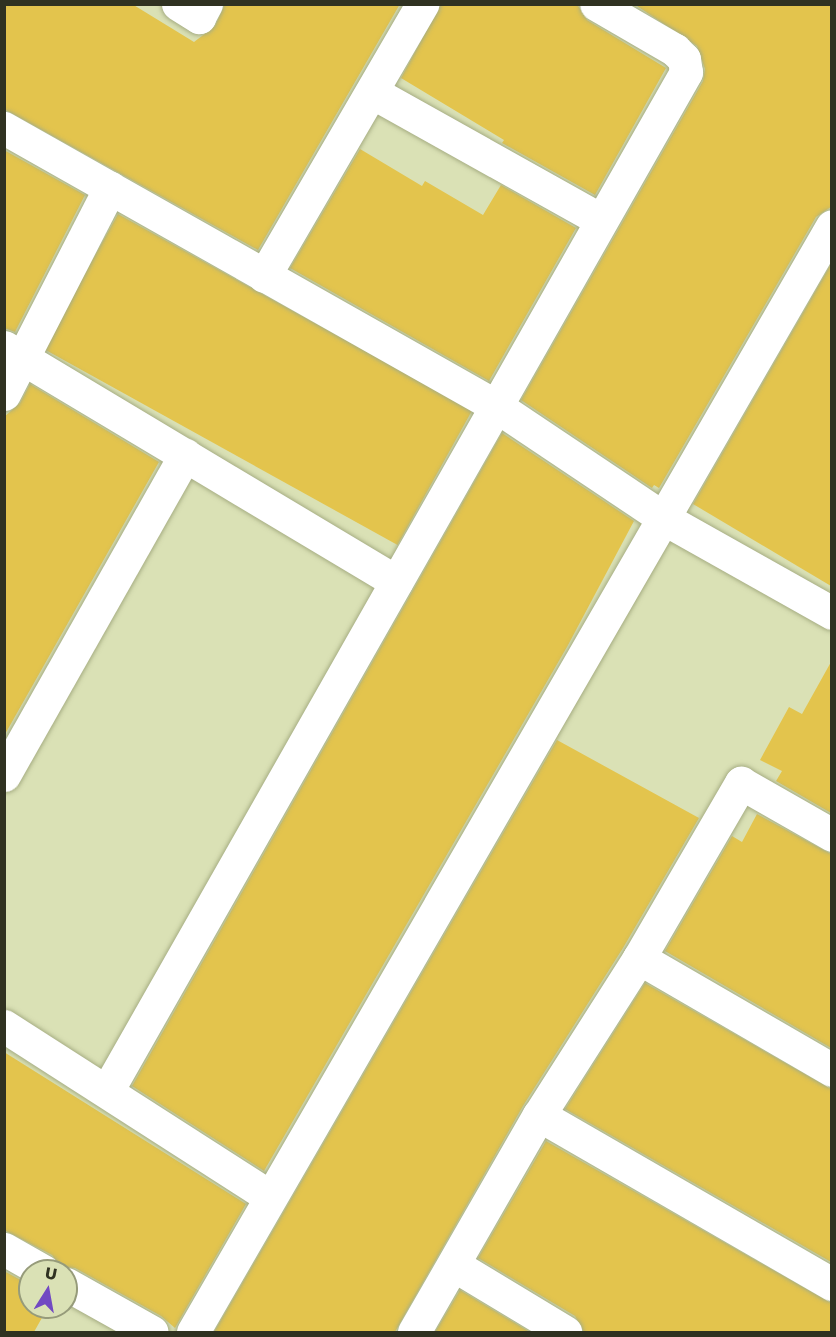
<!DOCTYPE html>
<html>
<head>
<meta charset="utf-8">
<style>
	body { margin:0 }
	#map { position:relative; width:836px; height:1337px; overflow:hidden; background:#dae1b5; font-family:"Golos Text",sans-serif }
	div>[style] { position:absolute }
	.building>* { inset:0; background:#e3c44d; transform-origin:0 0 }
	.roads { filter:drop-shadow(0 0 2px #a6ad83) drop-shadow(0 0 2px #a6ad83) }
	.minor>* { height:33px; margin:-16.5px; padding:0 16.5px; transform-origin:16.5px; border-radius:16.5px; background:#fff }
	span { translate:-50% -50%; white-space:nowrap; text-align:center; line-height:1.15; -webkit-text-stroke:4.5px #dae1b5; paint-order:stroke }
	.frame { position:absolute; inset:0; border:6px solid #303221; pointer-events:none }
	.north { position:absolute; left:18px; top:1259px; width:60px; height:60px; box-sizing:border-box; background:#dae1b5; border:2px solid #969b7a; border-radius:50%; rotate:11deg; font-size:16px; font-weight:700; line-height:24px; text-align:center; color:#303221 }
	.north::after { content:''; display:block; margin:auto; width:21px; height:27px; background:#7249c2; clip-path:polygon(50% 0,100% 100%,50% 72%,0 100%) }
</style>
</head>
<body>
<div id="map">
	<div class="building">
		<div style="clip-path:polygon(4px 4px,132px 4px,194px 42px,215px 26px,225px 4px,400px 4px,258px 250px,4px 109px)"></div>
		<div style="clip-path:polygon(441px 4px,577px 4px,587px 20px,666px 68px,595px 195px,502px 143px,504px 140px,401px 78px)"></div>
		<div style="clip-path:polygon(634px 4px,831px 4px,831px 207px,816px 217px,659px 488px,654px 485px,652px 488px,521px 400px,703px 81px,705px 69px,697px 46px)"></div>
		<div style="clip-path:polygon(360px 149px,422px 186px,425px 181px,483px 215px,501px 185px,576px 228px,489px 381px,290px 268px)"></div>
		<div style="clip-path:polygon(4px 150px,85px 195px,15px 332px,4px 328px)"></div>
		<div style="left:118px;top:214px;width:405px;height:154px;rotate:29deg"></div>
		<div style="clip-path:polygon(831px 264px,831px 586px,693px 504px)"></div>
		<div style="clip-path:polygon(30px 384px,159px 462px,4px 736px,4px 417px,20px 403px)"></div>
		<div style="clip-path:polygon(502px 433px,634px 521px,567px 647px,264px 1171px,132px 1086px)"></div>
		<div style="clip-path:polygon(831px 662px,831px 813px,776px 781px,782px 771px,760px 760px,789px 707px,802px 714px)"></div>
		<div style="clip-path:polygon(557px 740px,699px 818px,623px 948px,523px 1106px,395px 1332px,214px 1332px)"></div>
		<div style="clip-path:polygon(757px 814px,831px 854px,831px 1048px,665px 951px,732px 836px,742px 842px)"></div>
		<div style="clip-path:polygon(645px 983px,831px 1089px,831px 1262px,565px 1109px)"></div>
		<div style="clip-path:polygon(4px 1052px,246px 1204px,175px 1328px,161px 1316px,75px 1268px,61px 1267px,52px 1255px,4px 1230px)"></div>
		<div style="clip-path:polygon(546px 1141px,831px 1303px,831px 1332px,584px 1332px,575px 1316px,478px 1258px)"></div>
		<div style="clip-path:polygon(4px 1271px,30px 1285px,30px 1307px,48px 1307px,34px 1332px,4px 1332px)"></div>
		<div style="clip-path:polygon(460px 1290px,530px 1332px,435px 1332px)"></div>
	</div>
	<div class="roads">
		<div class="minor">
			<div style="left:178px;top:4px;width:25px;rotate:32deg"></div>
			<div style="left:199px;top:17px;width:15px;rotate:-62deg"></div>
			<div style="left:372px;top:92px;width:260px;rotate:29.2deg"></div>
			<div style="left:4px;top:128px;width:565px;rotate:29.47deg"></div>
			<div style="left:496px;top:406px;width:201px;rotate:33.8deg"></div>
			<div style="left:663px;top:518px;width:194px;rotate:29.3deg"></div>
			<div style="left:264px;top:276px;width:315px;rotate:-59.8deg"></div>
			<div style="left:4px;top:347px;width:457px;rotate:30.9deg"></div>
			<div style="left:4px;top:394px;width:232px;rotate:-62.8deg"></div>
			<div style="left:4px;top:775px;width:368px;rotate:-60.5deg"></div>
			<div style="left:639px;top:958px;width:223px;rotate:30.1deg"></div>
			<div style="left:4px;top:1026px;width:316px;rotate:32.7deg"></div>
			<div style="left:107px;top:1091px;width:1172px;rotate:-60.39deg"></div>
			<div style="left:686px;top:72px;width:13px;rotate:-99deg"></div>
			<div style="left:684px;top:59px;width:13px;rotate:-135deg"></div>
			<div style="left:675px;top:50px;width:91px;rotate:-149.8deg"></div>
			<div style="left:539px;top:1115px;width:338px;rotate:30deg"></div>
			<div style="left:4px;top:1249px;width:45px;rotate:29.4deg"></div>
			<div style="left:454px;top:1265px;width:130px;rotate:31.1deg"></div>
			<div style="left:66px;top:1284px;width:98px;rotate:29.2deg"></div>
			<div style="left:193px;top:1332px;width:1277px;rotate:-59.98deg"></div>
			<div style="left:414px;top:1332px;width:250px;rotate:-60.1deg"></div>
			<div style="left:539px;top:1115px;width:186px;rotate:-57.5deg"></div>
			<div style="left:639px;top:958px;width:203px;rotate:-59.8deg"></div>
			<div style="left:741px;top:783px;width:105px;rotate:29.7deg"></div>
		</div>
	</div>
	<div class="frame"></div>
	<div class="north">U</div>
</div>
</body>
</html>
